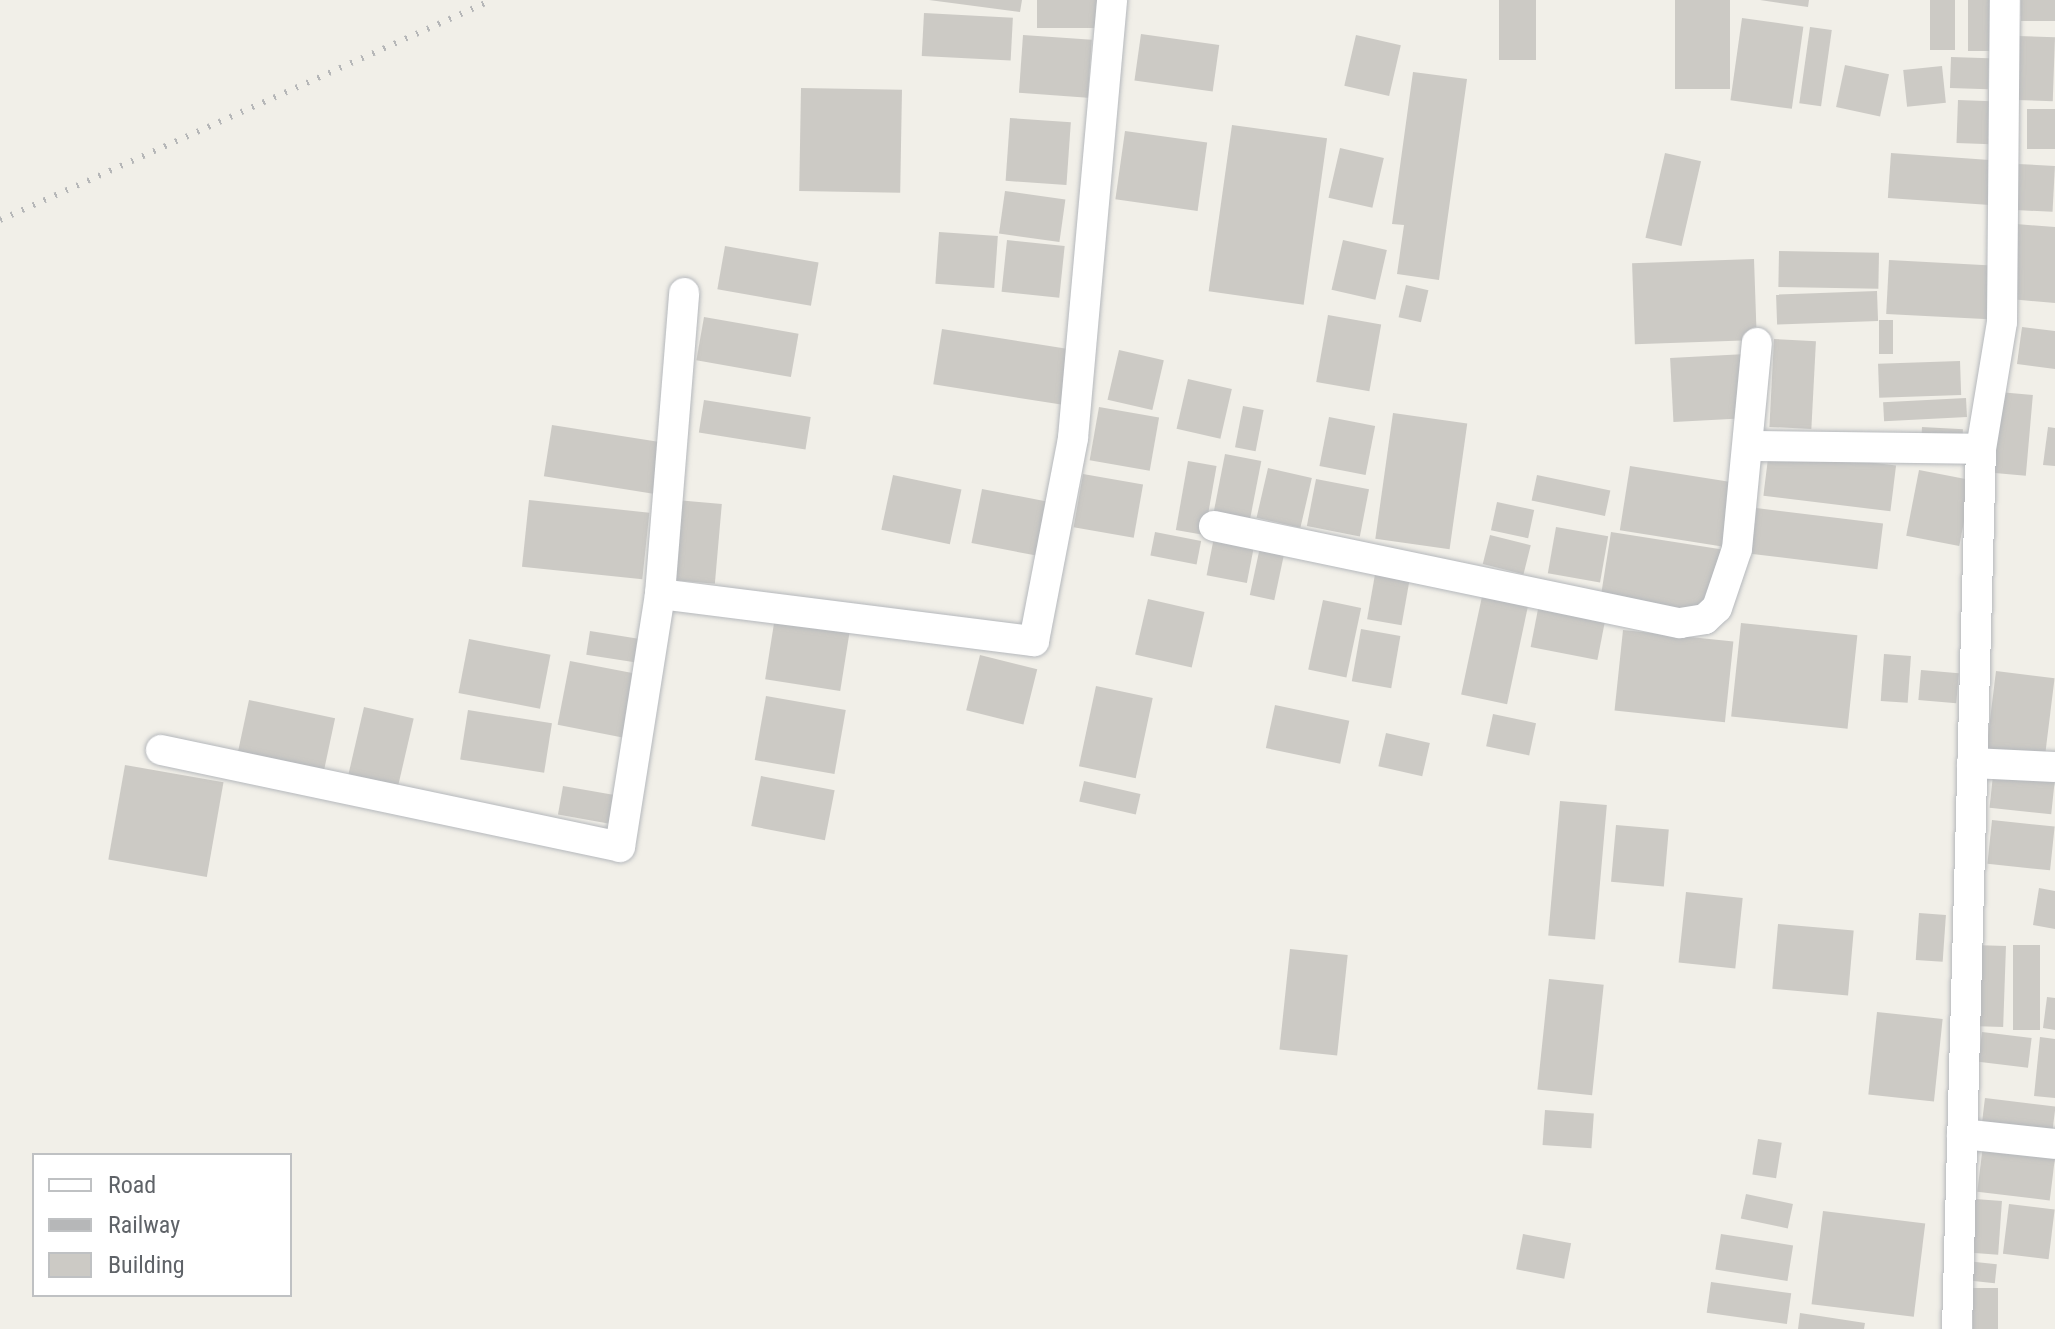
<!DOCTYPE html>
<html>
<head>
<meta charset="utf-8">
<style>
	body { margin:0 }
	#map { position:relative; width:2055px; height:1329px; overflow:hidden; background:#f1efe8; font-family:"Roboto Condensed",sans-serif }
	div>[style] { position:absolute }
	.building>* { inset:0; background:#cccac5; transform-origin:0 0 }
	.roads { filter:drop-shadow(0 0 2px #b5b8bc) drop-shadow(0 0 2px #b5b8bc) }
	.street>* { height:30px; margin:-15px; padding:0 15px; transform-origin:15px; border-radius:15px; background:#fff }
	.rail>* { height:6px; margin-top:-3px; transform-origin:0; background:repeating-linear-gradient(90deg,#b6b7b8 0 2px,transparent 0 12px) }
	span { translate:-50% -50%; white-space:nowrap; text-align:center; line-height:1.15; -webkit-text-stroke:6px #fff; paint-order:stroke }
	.legend { position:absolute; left:32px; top:1153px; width:260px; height:144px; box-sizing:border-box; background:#fff; border:2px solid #bfc1c3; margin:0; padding:10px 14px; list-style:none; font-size:24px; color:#5f6368 }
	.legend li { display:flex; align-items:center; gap:16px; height:40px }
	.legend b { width:40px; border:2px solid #bfc1c3 }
</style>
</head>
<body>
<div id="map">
	<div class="building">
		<div style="clip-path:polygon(929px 0,1022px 0,1020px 12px)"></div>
		<div style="left:1037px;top:0;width:63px;height:28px"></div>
		<div style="left:1499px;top:0;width:37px;height:60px"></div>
		<div style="left:1675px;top:0;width:55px;height:89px"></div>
		<div style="clip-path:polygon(1760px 0,1809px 0,1808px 7px)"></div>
		<div style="left:1930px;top:0;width:25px;height:50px"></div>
		<div style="left:1968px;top:0;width:24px;height:51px"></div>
		<div style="left:2021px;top:0;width:34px;height:21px"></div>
		<div style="left:924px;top:13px;width:89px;height:43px;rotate:3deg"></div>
		<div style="left:1742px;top:18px;width:62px;height:83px;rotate:8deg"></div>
		<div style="left:1810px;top:27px;width:22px;height:77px;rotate:8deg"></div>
		<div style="left:1141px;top:34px;width:79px;height:47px;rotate:8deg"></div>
		<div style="left:1023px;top:35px;width:69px;height:58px;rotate:4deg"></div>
		<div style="left:1356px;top:35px;width:46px;height:52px;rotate:13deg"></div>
		<div style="left:2018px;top:36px;width:37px;height:64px;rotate:2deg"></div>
		<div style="left:1951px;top:57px;width:38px;height:31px;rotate:2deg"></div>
		<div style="left:1845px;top:65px;width:45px;height:43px;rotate:12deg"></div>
		<div style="left:1942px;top:66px;width:37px;height:39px;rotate:84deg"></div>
		<div style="clip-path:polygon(1413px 72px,1467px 79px,1439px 280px,1397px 274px,1404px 225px,1392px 224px)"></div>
		<div style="left:801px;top:88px;width:101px;height:103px;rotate:1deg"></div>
		<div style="left:1958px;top:100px;width:34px;height:43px;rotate:2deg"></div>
		<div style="left:2027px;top:109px;width:28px;height:40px"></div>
		<div style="left:1010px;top:118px;width:61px;height:63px;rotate:4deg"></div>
		<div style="left:1232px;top:125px;width:96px;height:168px;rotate:8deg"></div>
		<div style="left:1125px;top:131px;width:83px;height:69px;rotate:8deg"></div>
		<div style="left:1340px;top:148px;width:45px;height:51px;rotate:13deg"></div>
		<div style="left:1665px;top:153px;width:37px;height:87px;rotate:13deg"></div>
		<div style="left:1891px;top:153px;width:106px;height:45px;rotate:4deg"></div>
		<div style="left:2018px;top:164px;width:37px;height:46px;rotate:3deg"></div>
		<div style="left:1005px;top:191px;width:61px;height:43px;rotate:8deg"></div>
		<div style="clip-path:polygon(2016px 224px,2055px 227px,2055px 303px,2010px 299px)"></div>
		<div style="left:939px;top:232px;width:59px;height:52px;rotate:4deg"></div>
		<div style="left:1007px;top:240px;width:58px;height:52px;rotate:6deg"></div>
		<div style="left:1343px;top:240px;width:45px;height:51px;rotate:13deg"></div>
		<div style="left:725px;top:246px;width:95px;height:44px;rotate:10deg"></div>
		<div style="left:1779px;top:251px;width:100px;height:36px;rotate:1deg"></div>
		<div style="left:1754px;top:259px;width:81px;height:122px;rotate:88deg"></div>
		<div style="left:1889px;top:260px;width:103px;height:54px;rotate:3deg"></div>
		<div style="left:1406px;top:285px;width:23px;height:33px;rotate:13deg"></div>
		<div style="left:1877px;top:291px;width:30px;height:101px;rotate:88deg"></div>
		<div style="left:1328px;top:315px;width:54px;height:68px;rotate:10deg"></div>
		<div style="left:704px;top:317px;width:96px;height:44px;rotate:10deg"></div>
		<div style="left:1879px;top:320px;width:14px;height:34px"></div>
		<div style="clip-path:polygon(2022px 327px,2055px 331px,2055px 369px,2017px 364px)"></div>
		<div style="left:942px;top:329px;width:136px;height:56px;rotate:9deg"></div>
		<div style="left:1774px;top:339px;width:42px;height:88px;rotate:3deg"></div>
		<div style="left:1119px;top:350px;width:46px;height:51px;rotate:13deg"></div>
		<div style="left:1746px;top:354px;width:64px;height:76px;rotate:87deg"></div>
		<div style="left:1960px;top:361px;width:34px;height:82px;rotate:88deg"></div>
		<div style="left:1188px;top:379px;width:45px;height:51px;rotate:13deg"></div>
		<div style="left:1999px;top:392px;width:34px;height:81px;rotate:5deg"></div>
		<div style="left:1966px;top:398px;width:19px;height:83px;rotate:87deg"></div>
		<div style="left:704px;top:400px;width:108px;height:33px;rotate:9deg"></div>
		<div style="left:1243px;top:406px;width:21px;height:42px;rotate:11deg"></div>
		<div style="left:1099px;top:407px;width:61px;height:54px;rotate:10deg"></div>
		<div style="left:1393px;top:413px;width:75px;height:127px;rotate:8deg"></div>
		<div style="left:1329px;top:417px;width:47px;height:50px;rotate:11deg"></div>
		<div style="left:552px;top:425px;width:117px;height:52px;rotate:9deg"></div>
		<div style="left:1922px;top:427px;width:41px;height:17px;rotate:3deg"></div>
		<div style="clip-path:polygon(2048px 427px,2055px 428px,2055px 466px,2043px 465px)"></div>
		<div style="left:1769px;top:450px;width:128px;height:46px;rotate:7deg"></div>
		<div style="left:1225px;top:454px;width:37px;height:61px;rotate:11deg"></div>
		<div style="left:1188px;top:461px;width:29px;height:70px;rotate:10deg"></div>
		<div style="left:1630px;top:466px;width:110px;height:65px;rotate:9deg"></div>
		<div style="left:1268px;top:468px;width:45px;height:51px;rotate:13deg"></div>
		<div style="left:1919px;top:470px;width:54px;height:67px;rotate:11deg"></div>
		<div style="left:1083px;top:474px;width:61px;height:54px;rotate:10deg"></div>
		<div style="left:893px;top:475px;width:70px;height:56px;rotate:12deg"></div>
		<div style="left:1537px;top:475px;width:75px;height:26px;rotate:12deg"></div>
		<div style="left:1316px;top:479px;width:54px;height:48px;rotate:11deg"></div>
		<div style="left:982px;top:489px;width:70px;height:55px;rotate:11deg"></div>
		<div style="left:529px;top:500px;width:121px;height:67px;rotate:6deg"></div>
		<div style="left:676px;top:500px;width:46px;height:80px;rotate:5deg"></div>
		<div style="left:1497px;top:502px;width:38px;height:29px;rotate:12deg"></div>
		<div style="left:1756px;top:508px;width:128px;height:46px;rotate:7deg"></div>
		<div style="left:1556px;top:527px;width:53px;height:47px;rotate:10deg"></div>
		<div style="left:1155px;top:532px;width:47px;height:24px;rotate:11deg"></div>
		<div style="left:1215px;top:532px;width:41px;height:44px;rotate:11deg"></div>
		<div style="left:1611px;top:532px;width:111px;height:65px;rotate:9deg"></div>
		<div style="left:1490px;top:535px;width:42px;height:30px;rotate:14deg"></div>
		<div style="left:1260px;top:547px;width:25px;height:49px;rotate:12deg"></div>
		<div style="left:1377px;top:563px;width:35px;height:57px;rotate:10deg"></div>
		<div style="left:1484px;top:587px;width:47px;height:110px;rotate:12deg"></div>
		<div style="left:1148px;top:599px;width:58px;height:57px;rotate:13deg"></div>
		<div style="left:1540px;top:599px;width:68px;height:49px;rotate:11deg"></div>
		<div style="left:1323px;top:600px;width:39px;height:71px;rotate:12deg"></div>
		<div style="left:775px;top:617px;width:76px;height:63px;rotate:9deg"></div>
		<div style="left:1741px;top:623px;width:117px;height:94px;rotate:6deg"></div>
		<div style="left:1361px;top:629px;width:40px;height:53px;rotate:10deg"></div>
		<div style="left:1623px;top:630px;width:111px;height:81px;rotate:6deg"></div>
		<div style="left:590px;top:631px;width:49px;height:24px;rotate:9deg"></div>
		<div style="left:469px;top:639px;width:83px;height:55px;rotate:11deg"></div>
		<div style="left:1884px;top:654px;width:27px;height:47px;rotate:4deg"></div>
		<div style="left:980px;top:655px;width:59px;height:57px;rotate:14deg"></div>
		<div style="left:570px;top:661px;width:70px;height:65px;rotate:11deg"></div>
		<div style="left:1921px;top:670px;width:38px;height:30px;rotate:5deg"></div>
		<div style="left:1996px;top:671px;width:59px;height:81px;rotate:7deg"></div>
		<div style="left:1096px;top:686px;width:58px;height:82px;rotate:12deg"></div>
		<div style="left:766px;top:696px;width:81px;height:65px;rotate:10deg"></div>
		<div style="left:249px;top:700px;width:88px;height:59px;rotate:12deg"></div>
		<div style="left:1275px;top:705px;width:76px;height:44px;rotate:12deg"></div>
		<div style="left:364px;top:707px;width:51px;height:75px;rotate:13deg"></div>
		<div style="left:468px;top:710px;width:85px;height:50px;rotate:9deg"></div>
		<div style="left:1493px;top:714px;width:44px;height:33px;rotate:12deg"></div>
		<div style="left:1386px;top:733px;width:45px;height:34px;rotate:13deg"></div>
		<div style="left:125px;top:765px;width:100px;height:96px;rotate:10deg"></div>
		<div style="left:1993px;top:775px;width:62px;height:33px;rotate:6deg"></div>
		<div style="left:761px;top:776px;width:75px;height:51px;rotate:11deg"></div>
		<div style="left:1084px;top:781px;width:58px;height:21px;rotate:13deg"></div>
		<div style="left:563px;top:786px;width:58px;height:29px;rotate:10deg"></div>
		<div style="left:1560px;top:801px;width:47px;height:135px;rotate:5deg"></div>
		<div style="left:1992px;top:820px;width:63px;height:44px;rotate:6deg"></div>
		<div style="left:1616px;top:825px;width:53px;height:57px;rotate:5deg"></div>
		<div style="clip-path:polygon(2039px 888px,2055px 891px,2055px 929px,2033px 925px)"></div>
		<div style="left:1686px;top:892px;width:57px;height:71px;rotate:6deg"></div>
		<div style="left:1919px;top:913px;width:27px;height:47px;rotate:4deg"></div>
		<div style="left:1778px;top:924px;width:76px;height:65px;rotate:5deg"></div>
		<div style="left:1974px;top:945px;width:32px;height:81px;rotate:2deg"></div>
		<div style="left:2013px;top:945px;width:27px;height:85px"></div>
		<div style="left:1290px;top:949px;width:58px;height:101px;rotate:6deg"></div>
		<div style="left:1549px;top:979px;width:55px;height:111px;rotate:6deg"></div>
		<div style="clip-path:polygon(2047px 997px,2055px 998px,2055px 1030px,2043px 1028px)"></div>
		<div style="left:1877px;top:1012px;width:66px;height:83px;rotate:6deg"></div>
		<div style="left:1982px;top:1032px;width:50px;height:30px;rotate:7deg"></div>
		<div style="clip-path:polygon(2040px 1037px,2055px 1039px,2055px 1098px,2034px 1096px)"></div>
		<div style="left:1985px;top:1098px;width:71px;height:31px;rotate:7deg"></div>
		<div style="left:1545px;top:1110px;width:49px;height:35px;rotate:4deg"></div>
		<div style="left:1758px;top:1139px;width:24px;height:36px;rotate:9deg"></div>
		<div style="left:1983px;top:1145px;width:73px;height:47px;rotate:7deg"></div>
		<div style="left:1746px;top:1194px;width:48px;height:25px;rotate:12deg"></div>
		<div style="left:1975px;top:1199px;width:27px;height:54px;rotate:4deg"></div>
		<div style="left:2009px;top:1204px;width:46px;height:50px;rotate:7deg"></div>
		<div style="left:1823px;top:1211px;width:103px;height:94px;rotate:7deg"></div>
		<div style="left:1523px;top:1234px;width:49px;height:36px;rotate:11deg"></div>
		<div style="left:1721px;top:1234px;width:73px;height:36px;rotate:9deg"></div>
		<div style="left:1966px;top:1261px;width:31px;height:19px;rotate:6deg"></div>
		<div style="left:1711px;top:1282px;width:81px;height:31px;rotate:8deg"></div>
		<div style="left:1973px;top:1288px;width:25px;height:41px"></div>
		<div style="clip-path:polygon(1800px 1313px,1865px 1323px,1864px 1329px,1798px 1329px)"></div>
	</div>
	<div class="roads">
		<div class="street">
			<div style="left:1751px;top:446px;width:230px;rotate:0.7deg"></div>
			<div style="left:1214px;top:526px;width:476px;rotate:11.8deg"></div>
			<div style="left:1680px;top:623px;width:25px;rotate:-9deg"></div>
			<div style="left:1705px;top:619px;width:16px;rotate:-43deg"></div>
			<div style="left:1717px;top:608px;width:62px;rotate:-71.3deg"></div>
			<div style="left:1737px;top:549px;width:207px;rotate:-84.5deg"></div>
			<div style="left:660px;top:594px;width:302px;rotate:-85.4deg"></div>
			<div style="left:161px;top:750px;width:469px;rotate:11.9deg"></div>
			<div style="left:620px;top:847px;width:256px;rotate:-81deg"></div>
			<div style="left:660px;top:594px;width:377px;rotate:7.2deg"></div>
			<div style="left:1034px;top:641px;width:207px;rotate:-79.1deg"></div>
			<div style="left:1073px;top:438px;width:440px;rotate:-84.9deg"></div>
			<div style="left:1972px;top:763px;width:83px;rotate:2.8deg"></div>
			<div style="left:1962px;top:1134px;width:94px;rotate:6.1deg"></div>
			<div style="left:1957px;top:1329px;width:880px;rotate:-88.44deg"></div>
			<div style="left:1981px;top:449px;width:129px;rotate:-80.6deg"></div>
			<div style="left:2002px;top:322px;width:322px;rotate:-89.5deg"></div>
		</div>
	</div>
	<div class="rail">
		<div style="left:0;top:220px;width:539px;rotate:-24.09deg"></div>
	</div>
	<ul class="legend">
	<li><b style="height:10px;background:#fff"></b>Road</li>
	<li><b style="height:10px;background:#b6b7b8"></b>Railway</li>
	<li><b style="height:22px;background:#cccac5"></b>Building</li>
	</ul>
</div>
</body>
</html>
